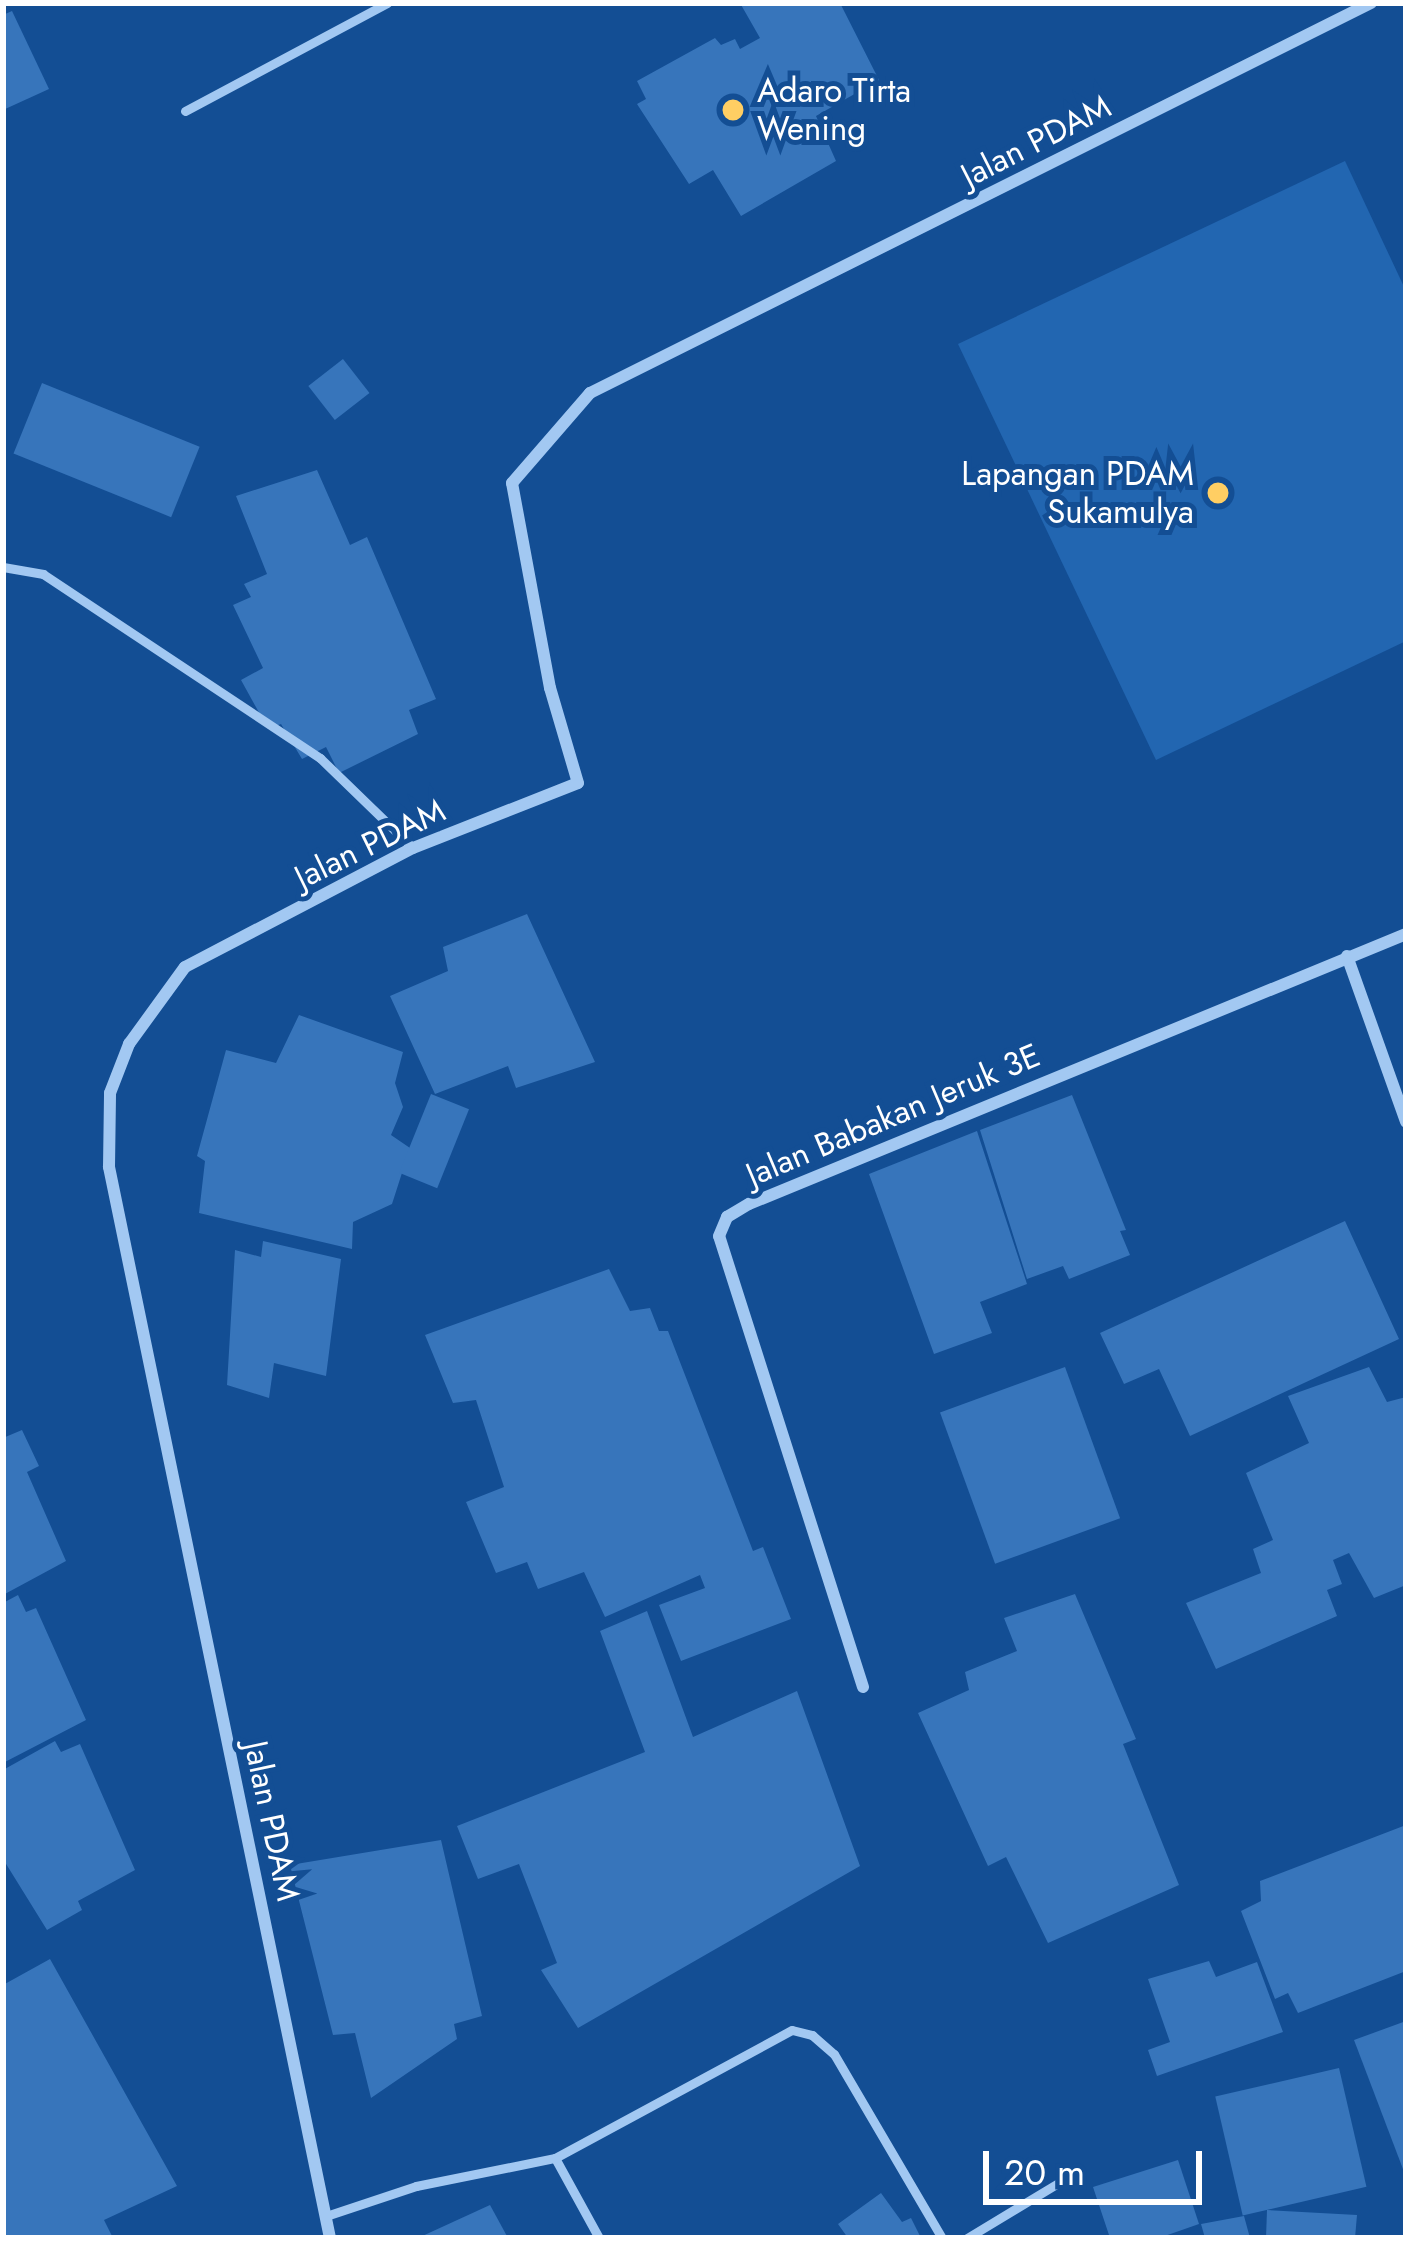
<!DOCTYPE html>
<html>
<head>
<meta charset="utf-8">
<style>
	body { margin:0 }
	#map { position:relative; width:1409px; height:2241px; overflow:hidden; background:#134e94; font-family:Jost,sans-serif }
	div>[style] { position:absolute }
	.green>* { inset:0; background:#2266b1 }
	.building>* { inset:0; background:#3775bb; transform-origin:0 0 }
	.lane>* { height:9px; margin:-4.5px; padding:0 4.5px; transform-origin:4.5px; border-radius:4.5px; background:#a2c8f2 }
	.street>* { height:12px; margin:-6px; padding:0 6px; transform-origin:6px; border-radius:6px; background:#a2c8f2 }
	.dots>* { width:33px; height:33px; translate:-50% -50%; box-sizing:border-box; border:6px solid #134e94; border-radius:50% }
	span { translate:-50% -50%; white-space:nowrap; text-align:center; line-height:1.15; -webkit-text-stroke:10px #134e94; paint-order:stroke }
	.poi-label { font-size:33px; color:#fff }
	.left { translate:0 -50%; text-align:left }
	.right { translate:-100% -50%; text-align:right }
	.street-label { font-size:33px; color:#fff }
	.frame { position:absolute; inset:0; border:6px solid #fff; pointer-events:none }
	.scale { position:absolute; left:983px; top:2151px; width:219px; height:54px; box-sizing:border-box; border:6px solid #fff; border-top:0; padding-left:15px; font-size:36px; line-height:42px; white-space:nowrap; color:#fff; -webkit-text-stroke:9px #134e94; paint-order:stroke }
</style>
</head>
<body>
<div id="map">
	<div class="green">
		<div style="clip-path:polygon(1345px 161px,1406px 291px,1406px 641px,1156px 760px,958px 344px)"></div>
	</div>
	<div class="building">
		<div style="clip-path:polygon(740px 3px,840px 3px,879px 80px,816px 116px,836px 161px,741px 216px,713px 170px,689px 184px,637px 104px,646px 99px,637px 81px,715px 38px,721px 45px,735px 39px,740px 49px,760px 38px)"></div>
		<div style="clip-path:polygon(12px 11px,49px 89px,3px 110px,3px 15px)"></div>
		<div style="left:343px;top:359px;width:43px;height:44px;rotate:52deg"></div>
		<div style="left:42px;top:383px;width:170px;height:76px;rotate:22deg"></div>
		<div style="clip-path:polygon(317px 470px,350px 545px,367px 537px,436px 699px,409px 710px,418px 734px,339px 773px,326px 747px,302px 759px,281px 724px,268px 729px,241px 680px,263px 668px,233px 605px,251px 597px,244px 584px,267px 574px,236px 496px)"></div>
		<div style="clip-path:polygon(527px 914px,595px 1062px,516px 1088px,508px 1066px,435px 1094px,390px 996px,448px 971px,443px 947px)"></div>
		<div style="clip-path:polygon(299px 1015px,403px 1052px,395px 1083px,403px 1107px,391px 1135px,410px 1148px,392px 1204px,353px 1222px,352px 1249px,199px 1213px,205px 1161px,197px 1156px,226px 1050px,276px 1063px)"></div>
		<div style="left:431px;top:1094px;width:41px;height:85px;rotate:22deg"></div>
		<div style="clip-path:polygon(1072px 1095px,1126px 1230px,1120px 1231px,1130px 1255px,1069px 1279px,1063px 1266px,1027px 1279px,980px 1130px)"></div>
		<div style="clip-path:polygon(977px 1131px,1027px 1284px,980px 1302px,992px 1333px,934px 1354px,869px 1174px)"></div>
		<div style="clip-path:polygon(1345px 1221px,1399px 1339px,1190px 1436px,1159px 1369px,1124px 1384px,1100px 1333px)"></div>
		<div style="clip-path:polygon(263px 1241px,341px 1259px,326px 1376px,274px 1363px,269px 1398px,227px 1385px,235px 1250px,261px 1257px)"></div>
		<div style="clip-path:polygon(609px 1269px,630px 1311px,650px 1308px,659px 1331px,668px 1331px,753px 1551px,763px 1547px,791px 1619px,681px 1661px,659px 1605px,705px 1588px,700px 1575px,605px 1617px,584px 1572px,538px 1589px,527px 1562px,496px 1573px,466px 1502px,504px 1487px,476px 1400px,453px 1403px,425px 1335px)"></div>
		<div style="left:1065px;top:1367px;width:161px;height:133px;rotate:70deg"></div>
		<div style="clip-path:polygon(1369px 1367px,1387px 1402px,1406px 1397px,1406px 1585px,1374px 1598px,1349px 1553px,1333px 1560px,1342px 1584px,1327px 1590px,1337px 1616px,1216px 1669px,1186px 1603px,1261px 1573px,1253px 1549px,1273px 1540px,1246px 1473px,1309px 1443px,1288px 1396px)"></div>
		<div style="clip-path:polygon(22px 1430px,39px 1466px,27px 1472px,66px 1561px,3px 1595px,3px 1438px)"></div>
		<div style="clip-path:polygon(1075px 1594px,1136px 1739px,1123px 1744px,1179px 1885px,1048px 1943px,1006px 1857px,988px 1866px,918px 1713px,969px 1690px,965px 1672px,1017px 1651px,1004px 1618px)"></div>
		<div style="clip-path:polygon(18px 1595px,26px 1612px,36px 1608px,86px 1720px,3px 1763px,3px 1603px)"></div>
		<div style="clip-path:polygon(647px 1611px,693px 1737px,797px 1691px,860px 1866px,578px 2028px,541px 1970px,557px 1963px,519px 1864px,478px 1879px,457px 1826px,645px 1752px,600px 1631px)"></div>
		<div style="clip-path:polygon(55px 1741px,61px 1752px,80px 1744px,135px 1870px,78px 1901px,82px 1910px,47px 1930px,3px 1859px,3px 1770px)"></div>
		<div style="clip-path:polygon(1406px 1825px,1406px 1971px,1298px 2013px,1288px 1993px,1275px 1999px,1241px 1911px,1261px 1901px,1260px 1881px)"></div>
		<div style="clip-path:polygon(441px 1840px,482px 2016px,454px 2024px,457px 2039px,371px 2098px,355px 2033px,333px 2035px,290px 1865px)"></div>
		<div style="clip-path:polygon(50px 1959px,177px 2186px,104px 2220px,113px 2238px,3px 2238px,3px 1985px)"></div>
		<div style="clip-path:polygon(1209px 1961px,1216px 1977px,1257px 1962px,1283px 2032px,1157px 2076px,1148px 2050px,1170px 2042px,1148px 1979px)"></div>
		<div style="clip-path:polygon(1406px 2021px,1406px 2177px,1354px 2040px)"></div>
		<div style="left:1339px;top:2068px;width:122px;height:127px;rotate:77deg"></div>
		<div style="clip-path:polygon(1178px 2160px,1199px 2224px,1159px 2238px,1110px 2238px,1093px 2187px)"></div>
		<div style="clip-path:polygon(881px 2193px,902px 2222px,911px 2218px,921px 2238px,848px 2238px,838px 2224px)"></div>
		<div style="clip-path:polygon(490px 2205px,508px 2238px,418px 2238px)"></div>
		<div style="clip-path:polygon(1267px 2210px,1357px 2215px,1355px 2238px,1266px 2238px)"></div>
		<div style="clip-path:polygon(1244px 2216px,1250px 2238px,1205px 2238px,1201px 2224px)"></div>
	</div>
	<div class="lane">
		<div style="left:185px;top:111px;width:229px;rotate:-28.1deg"></div>
		<div style="left:3px;top:567px;width:41px;rotate:9.9deg"></div>
		<div style="left:43px;top:574px;width:333px;rotate:33.6deg"></div>
		<div style="left:320px;top:758px;width:129px;rotate:44.1deg"></div>
		<div style="left:326px;top:2216px;width:95px;rotate:-18.4deg"></div>
		<div style="left:416px;top:2186px;width:142px;rotate:-11.4deg"></div>
		<div style="left:599px;top:2238px;width:91px;rotate:-118.8deg"></div>
		<div style="left:555px;top:2158px;width:269px;rotate:-28.4deg"></div>
		<div style="left:792px;top:2030px;width:21px;rotate:14deg"></div>
		<div style="left:812px;top:2035px;width:29px;rotate:41deg"></div>
		<div style="left:834px;top:2054px;width:213px;rotate:59.6deg"></div>
		<div style="left:967px;top:2238px;width:106px;rotate:-31.1deg"></div>
	</div>
	<div class="street">
		<div style="left:1347px;top:956px;width:176px;rotate:70.4deg"></div>
		<div style="left:863px;top:1687px;width:473px;rotate:-107.7deg"></div>
		<div style="left:719px;top:1236px;width:21px;rotate:-67deg"></div>
		<div style="left:727px;top:1217px;width:26px;rotate:-31deg"></div>
		<div style="left:749px;top:1204px;width:710px;rotate:-22.34deg"></div>
		<div style="left:330px;top:2238px;width:1094px;rotate:-101.66deg"></div>
		<div style="left:109px;top:1167px;width:74px;rotate:-89.2deg"></div>
		<div style="left:110px;top:1093px;width:53px;rotate:-68.8deg"></div>
		<div style="left:129px;top:1044px;width:95px;rotate:-54deg"></div>
		<div style="left:185px;top:967px;width:257px;rotate:-27.6deg"></div>
		<div style="left:413px;top:848px;width:177px;rotate:-21.5deg"></div>
		<div style="left:578px;top:783px;width:99px;rotate:-106.4deg"></div>
		<div style="left:550px;top:688px;width:208px;rotate:-100.5deg"></div>
		<div style="left:512px;top:483px;width:119px;rotate:-49.1deg"></div>
		<div style="left:590px;top:393px;width:873px;rotate:-26.54deg"></div>
	</div>
	<div class="dots">
		<div style="left:733px;top:110px;background:#ffce63"></div>
		<div style="left:1218px;top:493px;background:#ffce63"></div>
	</div>
	<div class="poi-label">
		<span class="left" style="left:757px;top:110px">Adaro Tirta<br>Wening</span>
		<span class="right" style="left:1194px;top:493px">Lapangan PDAM<br>Sukamulya</span>
	</div>
	<div class="street-label">
		<span style="left:1036px;top:141px;rotate:-27deg">Jalan PDAM</span>
		<span style="left:370px;top:844px;rotate:-26deg">Jalan PDAM</span>
		<span style="left:893px;top:1115px;rotate:-23deg">Jalan Babakan Jeruk 3E</span>
		<span style="left:272px;top:1821px;rotate:78deg">Jalan PDAM</span>
	</div>
	<div class="frame"></div>
	<div class="scale">20 m</div>
</div>
</body>
</html>
